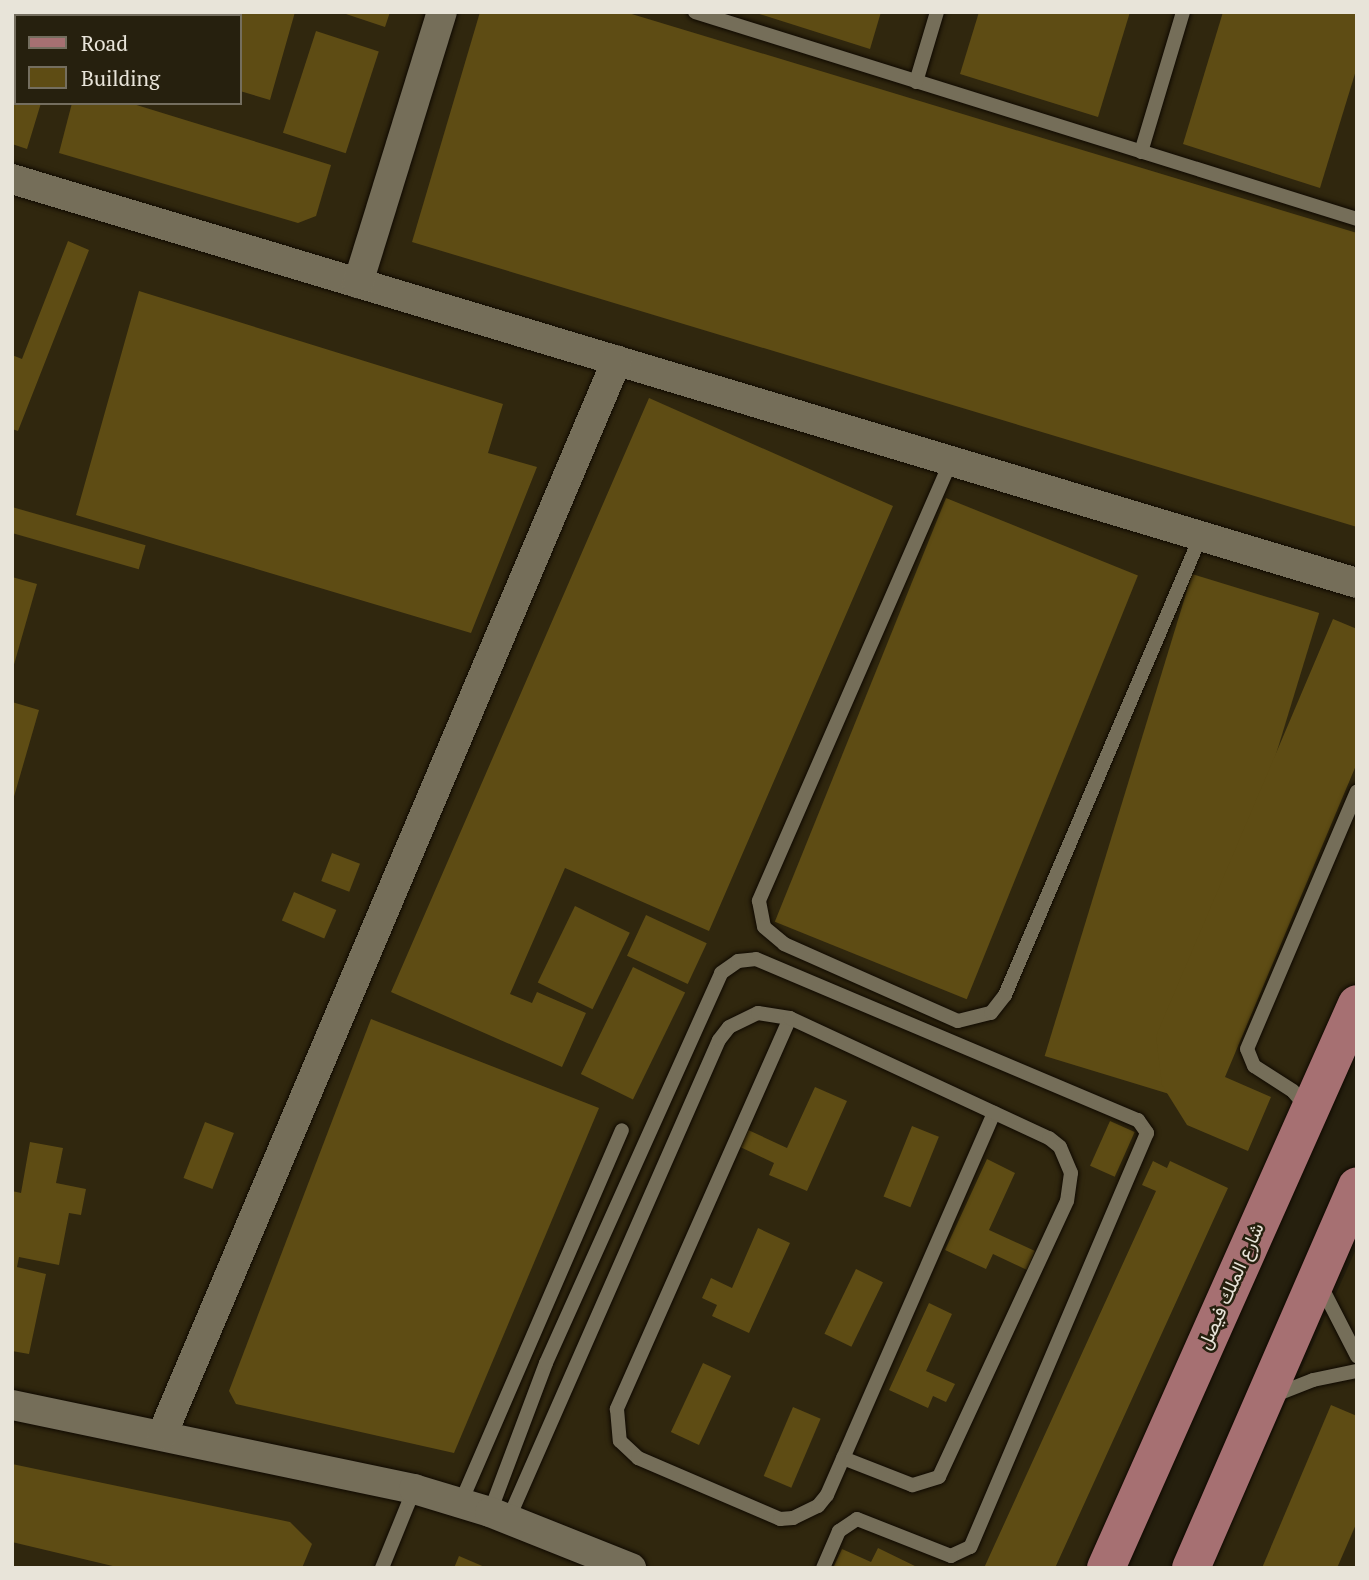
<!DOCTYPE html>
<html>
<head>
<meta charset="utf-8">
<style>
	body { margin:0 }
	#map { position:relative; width:1369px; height:1580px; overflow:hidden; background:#26200e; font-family:"PT Serif",Vazirmatn,serif }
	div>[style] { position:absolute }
	.built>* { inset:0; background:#30270e }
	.building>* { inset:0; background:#5e4c14; transform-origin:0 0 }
	.roads { filter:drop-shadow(0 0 2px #0f0900) drop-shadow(0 0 2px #0f0900) }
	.lane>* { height:14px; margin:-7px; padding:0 7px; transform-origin:7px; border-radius:7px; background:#756e59 }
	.street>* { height:30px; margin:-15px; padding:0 15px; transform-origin:15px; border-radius:15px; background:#756e59 }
	.primary>* { height:38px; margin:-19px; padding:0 19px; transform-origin:19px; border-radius:19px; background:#a67072 }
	span { translate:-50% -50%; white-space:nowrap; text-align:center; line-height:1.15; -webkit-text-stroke:5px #26200e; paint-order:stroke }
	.street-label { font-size:19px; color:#e8e4d9 }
	.frame { position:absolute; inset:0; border:14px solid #e8e4d9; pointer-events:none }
	.legend { position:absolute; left:14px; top:14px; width:228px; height:91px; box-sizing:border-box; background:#26200e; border:2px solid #746e5f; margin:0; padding:9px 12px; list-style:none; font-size:21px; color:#e8e4d9 }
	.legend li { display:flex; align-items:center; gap:14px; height:35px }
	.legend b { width:35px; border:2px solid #746e5f }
</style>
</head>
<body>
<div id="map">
	<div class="built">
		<div style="clip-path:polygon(evenodd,12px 12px,1357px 12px,1357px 1004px,1105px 1568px,12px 1568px,12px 12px,16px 16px,240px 16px,240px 103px,16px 103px,16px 16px)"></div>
		<div style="clip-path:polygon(1357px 1247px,1357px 1568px,1211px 1568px)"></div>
	</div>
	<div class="building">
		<div style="clip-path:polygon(12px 12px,69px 12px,16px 16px,16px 103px,41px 103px,27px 149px,12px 144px)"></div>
		<div style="clip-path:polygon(110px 12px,295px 12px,270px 100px,240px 91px,240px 16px,109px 16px)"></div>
		<div style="clip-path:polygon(340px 12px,390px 12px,385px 27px)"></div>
		<div style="clip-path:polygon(480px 12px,625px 12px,1357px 233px,1357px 527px,412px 242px)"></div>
		<div style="clip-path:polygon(753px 12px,881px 12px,870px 49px)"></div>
		<div style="clip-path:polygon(979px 12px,1130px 12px,1098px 117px,960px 74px)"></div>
		<div style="clip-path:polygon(1223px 12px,1357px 12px,1357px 67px,1320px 188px,1183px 144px)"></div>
		<div style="left:316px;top:31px;width:66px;height:107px;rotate:18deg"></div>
		<div style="clip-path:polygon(72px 103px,130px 103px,331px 165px,316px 216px,298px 223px,59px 153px)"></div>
		<div style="clip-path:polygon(68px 241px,89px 250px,18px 431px,12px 429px,12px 355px,22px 359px)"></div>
		<div style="clip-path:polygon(139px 291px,503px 404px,488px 453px,537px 467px,471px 633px,76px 515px)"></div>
		<div style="clip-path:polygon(649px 398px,893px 506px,709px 931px,565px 868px,510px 994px,532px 1003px,537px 992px,586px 1013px,562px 1067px,391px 992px)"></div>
		<div style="left:946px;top:498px;width:207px;height:457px;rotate:22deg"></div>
		<div style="left:12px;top:507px;width:139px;height:25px;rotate:16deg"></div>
		<div style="left:1192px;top:574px;width:133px;height:504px;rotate:17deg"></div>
		<div style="clip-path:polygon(12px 577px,37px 584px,13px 668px,12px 668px)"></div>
		<div style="clip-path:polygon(1333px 619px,1357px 629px,1357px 763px,1225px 1077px,1271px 1097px,1248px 1151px,1187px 1125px,1162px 1085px,1156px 1036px)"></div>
		<div style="clip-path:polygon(12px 702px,39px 710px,13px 800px,12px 800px)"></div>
		<div style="left:332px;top:853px;width:30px;height:30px;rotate:21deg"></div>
		<div style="left:294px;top:892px;width:46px;height:31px;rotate:23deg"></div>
		<div style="left:575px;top:906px;width:61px;height:85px;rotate:26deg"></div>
		<div style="left:646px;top:915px;width:67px;height:45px;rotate:25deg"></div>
		<div style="left:633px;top:967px;width:58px;height:119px;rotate:26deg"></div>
		<div style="clip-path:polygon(371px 1019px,599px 1108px,454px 1453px,236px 1404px,229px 1391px)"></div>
		<div style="clip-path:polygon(815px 1087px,847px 1101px,807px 1191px,769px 1175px,774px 1163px,738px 1146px,746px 1129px,787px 1148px)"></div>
		<div style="left:1110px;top:1121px;width:27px;height:49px;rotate:24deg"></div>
		<div style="left:205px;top:1122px;width:31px;height:60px;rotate:21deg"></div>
		<div style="left:912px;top:1126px;width:29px;height:76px;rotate:22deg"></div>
		<div style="clip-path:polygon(30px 1142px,63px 1148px,56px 1183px,86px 1189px,81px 1215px,69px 1213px,59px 1265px,19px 1257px,17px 1267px,46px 1274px,29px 1354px,12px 1351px,12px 1191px,21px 1193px)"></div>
		<div style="clip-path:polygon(987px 1159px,1015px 1173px,989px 1230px,1035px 1251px,1027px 1270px,993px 1254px,986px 1269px,945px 1250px)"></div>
		<div style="clip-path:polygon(1153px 1161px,1167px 1168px,1170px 1161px,1228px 1188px,1055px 1568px,984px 1568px,1156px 1191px,1142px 1185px)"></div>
		<div style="clip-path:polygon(758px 1228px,790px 1243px,749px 1333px,712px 1316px,717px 1305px,702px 1298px,711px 1278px,732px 1288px)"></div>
		<div style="left:856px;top:1269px;width:30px;height:72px;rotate:26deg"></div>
		<div style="clip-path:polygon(929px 1303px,952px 1314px,926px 1371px,955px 1384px,946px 1402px,933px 1396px,928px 1408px,889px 1390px)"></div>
		<div style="left:703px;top:1363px;width:31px;height:76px;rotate:25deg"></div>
		<div style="clip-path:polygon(1331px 1405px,1357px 1416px,1357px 1522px,1337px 1568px,1262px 1568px)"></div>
		<div style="left:793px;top:1407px;width:30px;height:75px;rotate:23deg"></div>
		<div style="clip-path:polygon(12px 1464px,290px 1522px,312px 1544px,302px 1568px,121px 1568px,12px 1542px)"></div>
		<div style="clip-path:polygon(878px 1548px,919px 1568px,833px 1568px,842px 1549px,871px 1562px)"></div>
		<div style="clip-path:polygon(459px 1556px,487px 1568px,454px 1568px)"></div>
	</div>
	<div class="roads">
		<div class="lane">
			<div style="left:695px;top:12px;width:694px;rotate:17.36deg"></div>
			<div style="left:916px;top:82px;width:73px;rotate:-73.3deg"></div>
			<div style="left:1141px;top:152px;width:146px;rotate:-73.3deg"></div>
			<div style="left:951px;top:461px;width:480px;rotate:113.6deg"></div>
			<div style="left:759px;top:901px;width:26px;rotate:79deg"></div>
			<div style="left:764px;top:927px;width:26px;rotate:40deg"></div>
			<div style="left:784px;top:944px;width:190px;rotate:23.9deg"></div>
			<div style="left:958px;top:1021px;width:34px;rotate:-14deg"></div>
			<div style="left:991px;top:1013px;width:23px;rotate:-52deg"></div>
			<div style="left:1005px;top:995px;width:499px;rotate:-66.9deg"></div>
			<div style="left:790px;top:1018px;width:428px;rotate:113.9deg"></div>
			<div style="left:617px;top:1409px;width:32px;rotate:85deg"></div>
			<div style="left:620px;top:1441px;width:25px;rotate:43deg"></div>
			<div style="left:638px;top:1458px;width:155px;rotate:23.2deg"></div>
			<div style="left:780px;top:1519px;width:13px;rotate:-4deg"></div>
			<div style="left:793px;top:1518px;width:28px;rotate:-26deg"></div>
			<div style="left:818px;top:1506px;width:14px;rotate:-51deg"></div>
			<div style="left:827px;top:1495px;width:417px;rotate:-66.4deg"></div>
			<div style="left:1308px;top:1109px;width:23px;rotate:-130deg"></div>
			<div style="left:1293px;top:1091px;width:46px;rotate:-147.3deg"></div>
			<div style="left:1254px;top:1066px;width:18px;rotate:-112deg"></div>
			<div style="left:1247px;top:1049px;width:280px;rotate:-66.9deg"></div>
			<div style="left:1321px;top:1286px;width:79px;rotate:62.8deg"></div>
			<div style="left:1275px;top:1395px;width:41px;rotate:-21.5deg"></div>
			<div style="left:1313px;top:1380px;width:45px;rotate:-11.6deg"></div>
			<div style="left:461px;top:1502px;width:405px;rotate:-66.6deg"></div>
			<div style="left:490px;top:1512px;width:159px;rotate:-69.4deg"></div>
			<div style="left:546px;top:1363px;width:427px;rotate:-65.8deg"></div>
			<div style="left:721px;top:973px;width:21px;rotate:-35deg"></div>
			<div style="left:738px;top:961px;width:18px;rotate:-6deg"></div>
			<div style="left:756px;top:959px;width:415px;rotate:22.9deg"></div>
			<div style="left:1138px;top:1120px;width:16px;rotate:55deg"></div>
			<div style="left:1147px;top:1133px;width:450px;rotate:113.1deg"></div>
			<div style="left:970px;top:1547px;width:21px;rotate:155deg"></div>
			<div style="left:951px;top:1556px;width:101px;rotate:-158.5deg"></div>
			<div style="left:857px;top:1519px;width:22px;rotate:146deg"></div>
			<div style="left:839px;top:1531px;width:40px;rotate:113.4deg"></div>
			<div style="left:508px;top:1520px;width:524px;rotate:-66.27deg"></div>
			<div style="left:719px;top:1040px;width:16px;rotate:-52deg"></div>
			<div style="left:729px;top:1027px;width:32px;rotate:-26deg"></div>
			<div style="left:758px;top:1013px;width:32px;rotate:9deg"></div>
			<div style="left:790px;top:1018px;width:285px;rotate:24.9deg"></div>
			<div style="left:1049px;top:1138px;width:14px;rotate:39deg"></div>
			<div style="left:1060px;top:1147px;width:28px;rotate:67deg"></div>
			<div style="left:1071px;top:1173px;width:28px;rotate:98deg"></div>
			<div style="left:1067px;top:1201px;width:304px;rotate:114.9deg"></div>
			<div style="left:939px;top:1477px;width:28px;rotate:163deg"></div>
			<div style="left:912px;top:1485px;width:74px;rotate:-158.6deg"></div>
			<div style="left:382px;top:1568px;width:85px;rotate:-67.9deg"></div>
		</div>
		<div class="street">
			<div style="left:12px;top:179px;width:1404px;rotate:16.72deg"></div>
			<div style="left:358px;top:283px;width:284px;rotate:-72.8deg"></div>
			<div style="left:12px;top:1405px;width:411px;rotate:11.8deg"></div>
			<div style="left:414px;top:1489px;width:79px;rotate:16.8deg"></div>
			<div style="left:490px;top:1512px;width:152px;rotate:21.7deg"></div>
			<div style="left:162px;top:1435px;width:1167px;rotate:-67.06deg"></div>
		</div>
		<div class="primary">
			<div style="left:1106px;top:1568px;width:617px;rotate:-66.01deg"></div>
			<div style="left:1191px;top:1568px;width:416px;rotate:-66.5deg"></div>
		</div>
	</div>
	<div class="street-label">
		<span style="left:1230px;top:1286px;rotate:-66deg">شارع الملك فيصل</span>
	</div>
	<div class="frame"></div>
	<ul class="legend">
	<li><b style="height:9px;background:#a67072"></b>Road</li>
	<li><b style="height:19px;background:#5e4c14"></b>Building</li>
	</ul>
</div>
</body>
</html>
